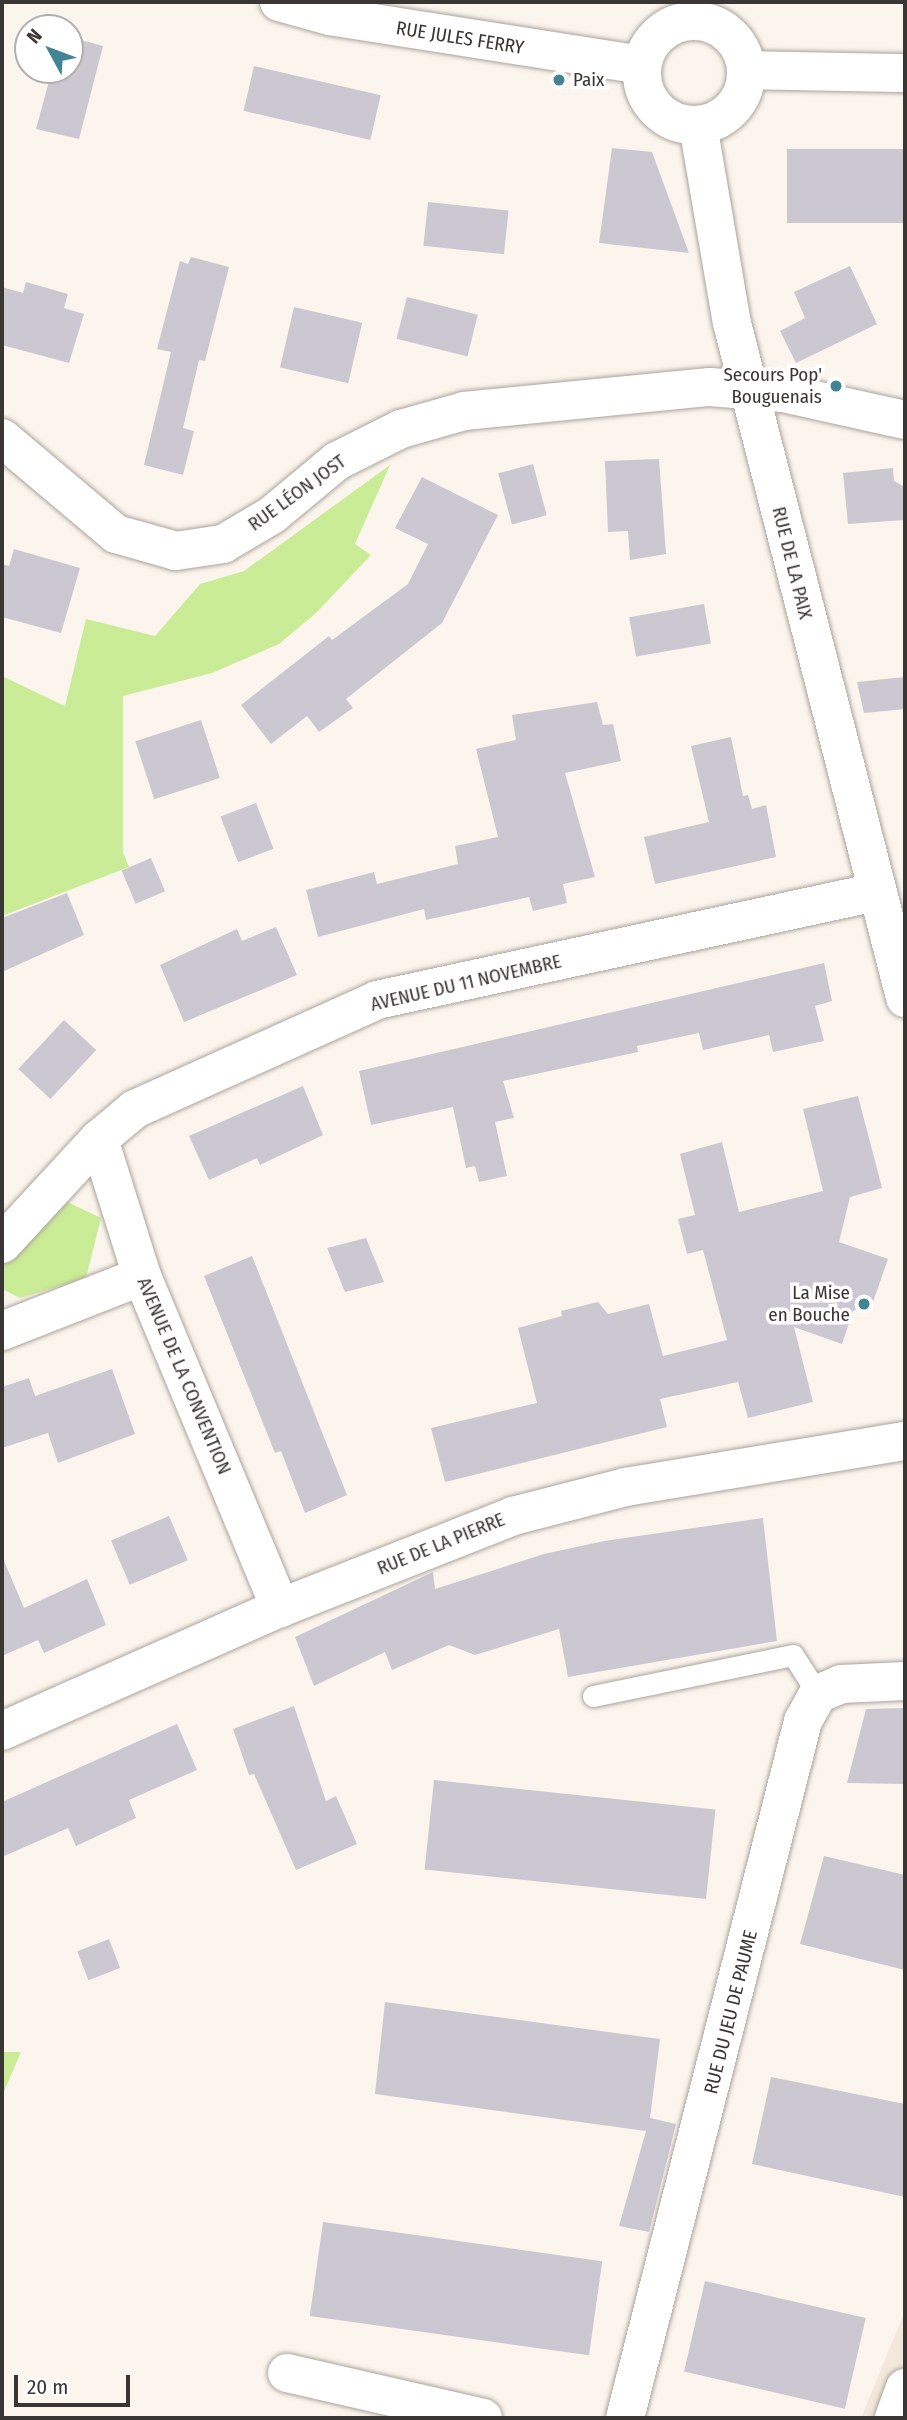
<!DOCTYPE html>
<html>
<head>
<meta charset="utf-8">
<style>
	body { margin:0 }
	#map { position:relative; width:907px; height:2420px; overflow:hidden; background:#fcf5ed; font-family:"Fira Sans Condensed",sans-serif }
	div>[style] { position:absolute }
	.built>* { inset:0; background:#f3e8db }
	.green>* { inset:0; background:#cbec96 }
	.building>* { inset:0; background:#ccc8d1; transform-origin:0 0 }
	.roads { filter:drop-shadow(0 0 2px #aaa49c) drop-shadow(0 0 2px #aaa49c) }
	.service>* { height:21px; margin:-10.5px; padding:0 10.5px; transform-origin:10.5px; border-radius:10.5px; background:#fff }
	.minor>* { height:38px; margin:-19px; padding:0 19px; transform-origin:19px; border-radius:19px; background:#fff }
	.tertiary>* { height:38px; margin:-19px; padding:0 19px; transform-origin:19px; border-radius:19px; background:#fff }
	.tertiary>.ring { margin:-19px; padding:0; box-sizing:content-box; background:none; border:38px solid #fff; border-radius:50% }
	.dots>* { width:19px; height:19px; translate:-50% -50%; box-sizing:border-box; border:4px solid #fff; border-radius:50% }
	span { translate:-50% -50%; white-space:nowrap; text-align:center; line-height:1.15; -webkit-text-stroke:7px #fff; paint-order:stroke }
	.street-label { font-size:19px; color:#393633 }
	.poi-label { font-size:19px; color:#393633 }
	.left { translate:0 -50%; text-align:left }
	.right { translate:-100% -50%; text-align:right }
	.frame { position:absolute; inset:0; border:4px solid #393633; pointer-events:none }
	.north { position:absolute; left:14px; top:14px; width:70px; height:70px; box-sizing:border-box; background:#fff; border:2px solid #b0afad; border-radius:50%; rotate:311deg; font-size:19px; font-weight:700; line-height:28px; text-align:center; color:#393633 }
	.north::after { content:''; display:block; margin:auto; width:24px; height:32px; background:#428396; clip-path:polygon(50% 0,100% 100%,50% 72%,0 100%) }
	.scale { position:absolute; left:14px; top:2375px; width:116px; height:32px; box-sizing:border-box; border:4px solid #393633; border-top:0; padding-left:9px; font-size:21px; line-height:24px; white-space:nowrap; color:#393633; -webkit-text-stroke:5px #fff; paint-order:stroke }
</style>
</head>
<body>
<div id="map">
	<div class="built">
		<div style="clip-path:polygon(905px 2311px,905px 2418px,861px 2418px)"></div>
	</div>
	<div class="green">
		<div style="clip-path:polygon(390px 465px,355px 544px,371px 555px,316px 613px,279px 644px,212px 673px,123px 696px,123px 852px,129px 867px,2px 916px,2px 676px,65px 706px,86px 619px,155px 636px,200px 584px,244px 571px)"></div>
		<div style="clip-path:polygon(61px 1199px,101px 1218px,86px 1278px,20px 1298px,2px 1289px,2px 1265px)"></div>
		<div style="clip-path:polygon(2px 2052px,21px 2052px,2px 2096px)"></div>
	</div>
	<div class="building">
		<div style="clip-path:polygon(70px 37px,103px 46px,79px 139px,36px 129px,52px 70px,70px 70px)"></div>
		<div style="left:254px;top:66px;width:130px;height:46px;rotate:13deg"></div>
		<div style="clip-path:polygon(612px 148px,652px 152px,689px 253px,599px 243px)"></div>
		<div style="left:787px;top:149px;width:118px;height:74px"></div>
		<div style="left:428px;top:202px;width:81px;height:44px;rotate:6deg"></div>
		<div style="clip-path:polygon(191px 257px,229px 267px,205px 361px,199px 360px,183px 428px,194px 431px,183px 475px,144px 465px,171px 352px,157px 349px,180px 261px,188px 264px)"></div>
		<div style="clip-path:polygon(850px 266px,877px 324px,796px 363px,780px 331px,805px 318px,794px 292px)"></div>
		<div style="clip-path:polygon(26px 282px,68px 294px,64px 308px,84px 314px,69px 363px,2px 345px,2px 287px,23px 293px)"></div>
		<div style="left:407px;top:297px;width:73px;height:43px;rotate:14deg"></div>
		<div style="left:294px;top:307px;width:70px;height:62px;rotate:13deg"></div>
		<div style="clip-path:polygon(659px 459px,666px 554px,630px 560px,628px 531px,608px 532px,605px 461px)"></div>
		<div style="left:533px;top:464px;width:53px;height:36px;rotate:75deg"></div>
		<div style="clip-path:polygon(893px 468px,894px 481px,905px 487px,905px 520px,848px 524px,843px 473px)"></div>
		<div style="clip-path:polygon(422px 477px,498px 515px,442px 623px,346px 699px,353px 708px,319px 732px,307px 716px,271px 744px,241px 705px,329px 636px,332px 640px,408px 584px,428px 544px,395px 528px)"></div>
		<div style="clip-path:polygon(14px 549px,80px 568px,61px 633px,2px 617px,2px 564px,9px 566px)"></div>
		<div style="left:704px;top:604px;width:40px;height:76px;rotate:80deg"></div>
		<div style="clip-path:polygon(905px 677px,905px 709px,864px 713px,857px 682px)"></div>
		<div style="clip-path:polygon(597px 702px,603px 725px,613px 724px,621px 761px,565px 773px,595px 877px,563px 884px,567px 903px,533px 911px,529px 897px,426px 920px,424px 909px,318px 937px,306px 890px,374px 872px,377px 884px,458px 864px,455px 846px,498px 837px,476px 749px,516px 740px,512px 715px)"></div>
		<div style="left:201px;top:720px;width:61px;height:69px;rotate:72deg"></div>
		<div style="clip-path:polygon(731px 737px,743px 796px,748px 795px,752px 809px,766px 805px,776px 857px,655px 884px,644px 837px,709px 822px,691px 746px)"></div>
		<div style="left:256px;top:803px;width:49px;height:38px;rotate:69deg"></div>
		<div style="left:151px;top:858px;width:36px;height:32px;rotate:67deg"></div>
		<div style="clip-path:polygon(67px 893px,84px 935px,2px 972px,2px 918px)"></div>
		<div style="clip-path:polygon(276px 927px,297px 975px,184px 1022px,160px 965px,237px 929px,242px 941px)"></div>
		<div style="clip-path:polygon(824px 963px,832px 1001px,815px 1006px,824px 1041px,773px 1052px,769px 1035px,703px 1050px,699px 1033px,637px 1046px,638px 1052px,503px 1081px,514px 1118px,495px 1122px,507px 1176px,479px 1182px,475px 1166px,466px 1168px,453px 1107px,371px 1125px,359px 1071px)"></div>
		<div style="left:64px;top:1020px;width:44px;height:67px;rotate:43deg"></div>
		<div style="clip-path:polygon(303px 1086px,323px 1135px,260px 1165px,257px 1158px,209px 1180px,189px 1136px)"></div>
		<div style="clip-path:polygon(858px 1096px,882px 1188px,850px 1197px,839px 1242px,888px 1259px,873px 1302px,853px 1311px,842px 1344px,794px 1327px,813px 1402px,748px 1418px,738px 1382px,660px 1399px,667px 1427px,445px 1482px,431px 1428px,537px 1403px,518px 1328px,562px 1316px,561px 1311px,598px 1302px,608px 1314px,649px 1304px,663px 1356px,727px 1340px,703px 1250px,687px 1254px,678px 1219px,695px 1215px,680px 1154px,722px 1142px,739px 1212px,823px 1191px,803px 1109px)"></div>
		<div style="clip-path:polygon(366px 1238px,384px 1282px,345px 1292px,327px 1248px)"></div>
		<div style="clip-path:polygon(252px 1256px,347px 1495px,305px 1513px,281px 1451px,275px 1453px,204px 1276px)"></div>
		<div style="clip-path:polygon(112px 1369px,135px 1434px,58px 1463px,48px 1433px,2px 1448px,2px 1387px,29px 1378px,35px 1396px)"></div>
		<div style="left:169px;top:1516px;width:48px;height:63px;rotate:67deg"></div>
		<div style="clip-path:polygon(763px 1518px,777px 1641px,568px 1677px,559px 1629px,475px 1655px,449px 1645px,392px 1670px,385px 1652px,314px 1686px,295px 1637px,433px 1572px,435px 1589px,544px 1554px,604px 1541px)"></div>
		<div style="clip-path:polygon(2px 1556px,24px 1608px,87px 1579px,106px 1625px,44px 1653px,38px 1640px,2px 1656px)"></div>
		<div style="clip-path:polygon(294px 1706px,326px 1801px,336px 1796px,357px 1844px,296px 1870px,254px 1774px,249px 1775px,233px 1729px)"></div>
		<div style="clip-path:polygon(905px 1708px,905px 1784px,847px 1783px,866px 1709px)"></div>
		<div style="clip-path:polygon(177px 1724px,197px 1770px,129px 1800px,136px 1818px,76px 1846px,68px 1828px,2px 1857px,2px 1802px)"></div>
		<div style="left:434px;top:1780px;width:283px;height:90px;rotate:6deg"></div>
		<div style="clip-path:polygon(824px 1856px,905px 1875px,905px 1970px,800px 1944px)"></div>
		<div style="left:109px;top:1939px;width:31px;height:34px;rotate:69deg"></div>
		<div style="clip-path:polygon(385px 2002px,660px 2039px,650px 2118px,676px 2124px,649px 2232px,619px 2226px,646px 2131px,375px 2094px)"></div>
		<div style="clip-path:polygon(771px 2077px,905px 2104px,905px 2197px,752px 2164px)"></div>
		<div style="left:323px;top:2222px;width:282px;height:95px;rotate:8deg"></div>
		<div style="left:705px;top:2281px;width:165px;height:93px;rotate:13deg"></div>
	</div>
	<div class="roads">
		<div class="service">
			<div style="left:593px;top:1696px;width:204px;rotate:-11.6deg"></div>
			<div style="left:793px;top:1655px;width:46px;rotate:57.3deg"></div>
		</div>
		<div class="minor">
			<div style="left:279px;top:2px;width:52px;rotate:15.6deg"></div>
			<div style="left:329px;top:16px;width:317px;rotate:8.9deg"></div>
			<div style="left:746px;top:70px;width:159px;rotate:1.1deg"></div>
			<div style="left:2px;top:438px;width:149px;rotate:40.1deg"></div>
			<div style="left:116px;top:534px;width:62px;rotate:15.8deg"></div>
			<div style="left:176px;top:551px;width:48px;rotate:-8.5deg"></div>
			<div style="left:223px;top:544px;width:57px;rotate:-30.6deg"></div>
			<div style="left:272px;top:515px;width:85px;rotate:-39.7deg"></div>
			<div style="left:337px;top:461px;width:72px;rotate:-26.6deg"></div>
			<div style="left:401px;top:429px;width:66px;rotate:-15.9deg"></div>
			<div style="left:464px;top:411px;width:247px;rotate:-5.6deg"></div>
			<div style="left:710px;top:387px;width:73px;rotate:4.7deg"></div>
			<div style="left:783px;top:393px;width:125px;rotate:12.5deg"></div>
			<div style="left:99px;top:1139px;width:144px;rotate:72.6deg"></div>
			<div style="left:142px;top:1276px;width:360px;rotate:67.4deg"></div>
			<div style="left:2px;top:1244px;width:143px;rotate:-47.3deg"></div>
			<div style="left:99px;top:1139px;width:47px;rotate:-39.8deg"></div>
			<div style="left:135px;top:1109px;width:265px;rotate:-24.2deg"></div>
			<div style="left:377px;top:1000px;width:511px;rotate:-12.21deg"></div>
			<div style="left:2px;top:1331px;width:150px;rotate:-21.4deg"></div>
			<div style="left:2px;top:1731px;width:304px;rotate:-23.9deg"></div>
			<div style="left:280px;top:1608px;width:251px;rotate:-21.5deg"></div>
			<div style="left:513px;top:1516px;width:117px;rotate:-14.4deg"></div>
			<div style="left:626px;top:1487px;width:283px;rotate:-9.4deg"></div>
			<div style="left:287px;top:2373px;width:201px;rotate:12.9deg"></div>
			<div style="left:625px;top:2418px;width:719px;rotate:-75.67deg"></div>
			<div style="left:803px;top:1721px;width:31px;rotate:-61deg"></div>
			<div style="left:818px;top:1694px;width:25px;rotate:-23deg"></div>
			<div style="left:841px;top:1684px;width:64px;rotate:-2.7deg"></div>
		</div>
		<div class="tertiary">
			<div class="ring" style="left:642px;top:21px;width:66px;height:66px"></div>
			<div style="left:698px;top:125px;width:201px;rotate:80.3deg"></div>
			<div style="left:732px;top:323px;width:697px;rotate:75.62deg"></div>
			<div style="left:894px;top:2418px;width:32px;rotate:-70deg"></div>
		</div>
	</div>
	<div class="dots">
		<div style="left:559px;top:80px;background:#428396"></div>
		<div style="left:836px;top:386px;background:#428396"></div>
		<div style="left:864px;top:1304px;background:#428396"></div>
	</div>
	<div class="street-label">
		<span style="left:460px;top:38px;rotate:9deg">RUE JULES FERRY</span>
		<span style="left:297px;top:493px;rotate:-36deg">RUE LÉON JOST</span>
		<span style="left:792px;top:563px;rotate:76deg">RUE DE LA PAIX</span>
		<span style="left:466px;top:983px;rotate:-13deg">AVENUE DU 11 NOVEMBRE</span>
		<span style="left:184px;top:1376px;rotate:67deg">AVENUE DE LA CONVENTION</span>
		<span style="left:441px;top:1544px;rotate:-22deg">RUE DE LA PIERRE</span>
		<span style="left:731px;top:2012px;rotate:-76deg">RUE DU JEU DE PAUME</span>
	</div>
	<div class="poi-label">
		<span class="left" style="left:573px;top:80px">Paix</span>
		<span class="right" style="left:822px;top:386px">Secours Pop'<br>Bouguenais</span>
		<span class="right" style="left:850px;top:1304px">La Mise<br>en Bouche</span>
	</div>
	<div class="frame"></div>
	<div class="north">N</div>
	<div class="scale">20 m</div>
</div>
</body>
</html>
